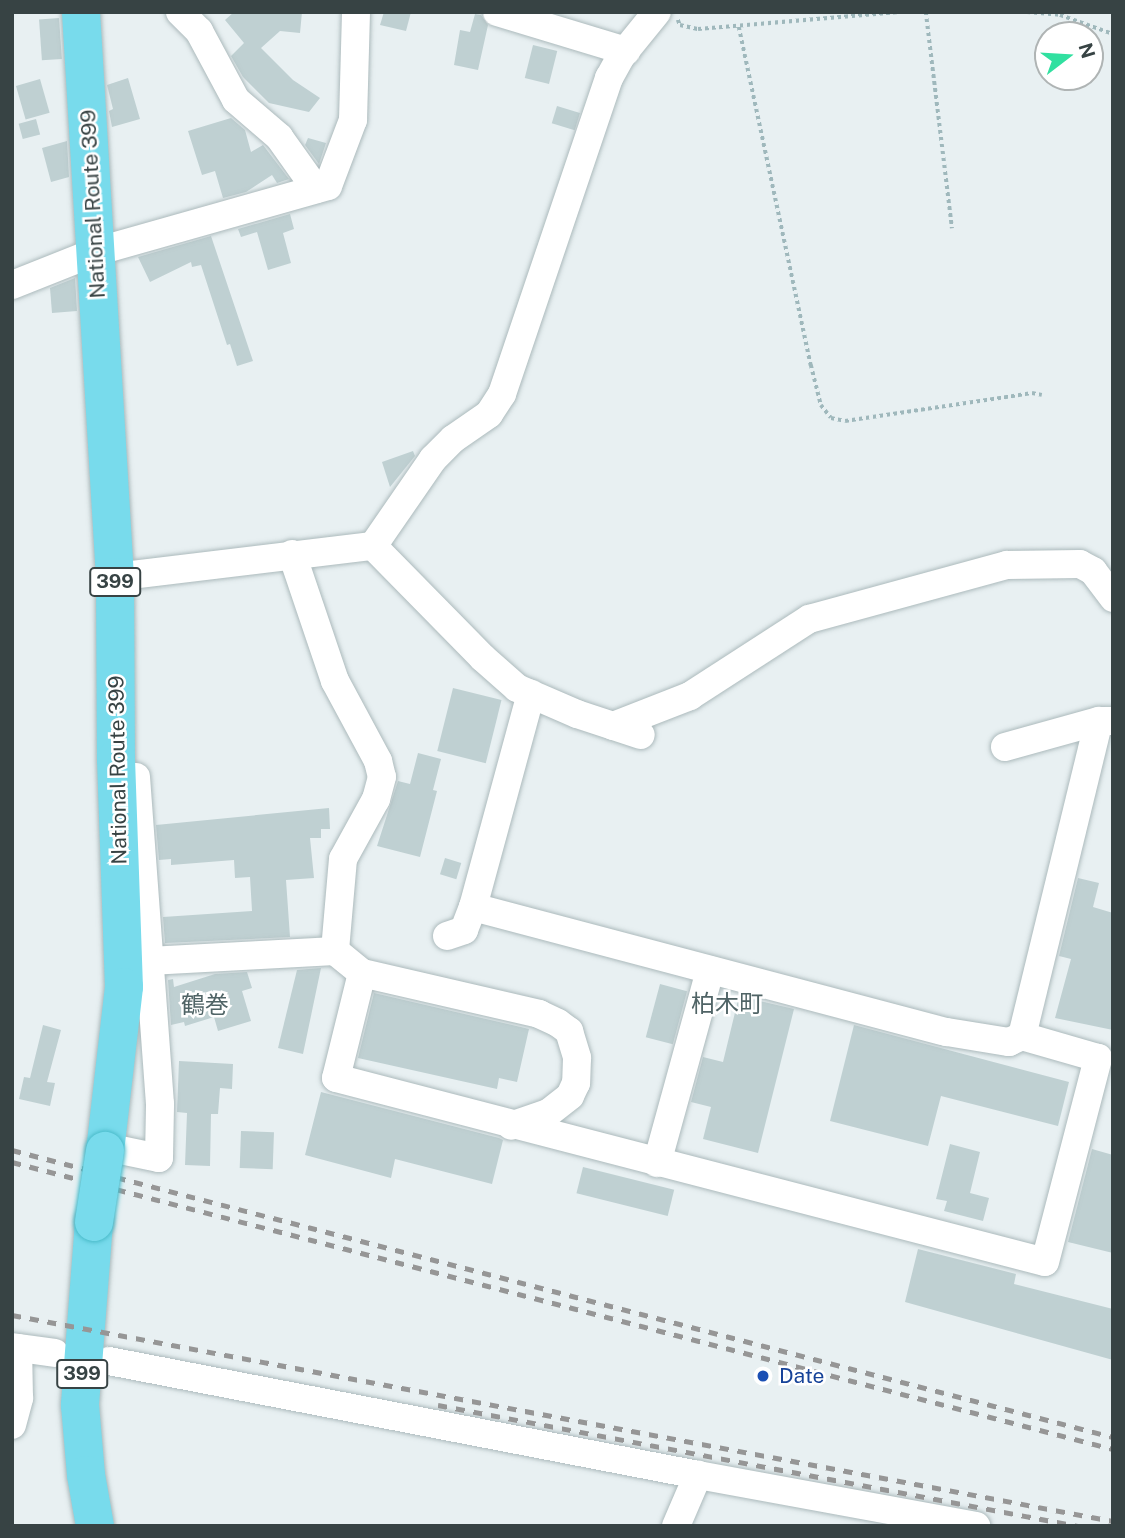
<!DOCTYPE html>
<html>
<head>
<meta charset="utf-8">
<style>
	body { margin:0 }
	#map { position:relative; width:1125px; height:1538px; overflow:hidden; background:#e8f0f2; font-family:"Public Sans","Noto Sans JP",sans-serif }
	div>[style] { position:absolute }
	.building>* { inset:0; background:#bfd0d2; transform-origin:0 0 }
	.path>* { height:3.5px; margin-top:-1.75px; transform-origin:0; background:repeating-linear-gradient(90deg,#9fb8bc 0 3.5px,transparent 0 7px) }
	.roads { filter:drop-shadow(0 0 2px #acbabc) drop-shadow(0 0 2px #acbabc) }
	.minor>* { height:28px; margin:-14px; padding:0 14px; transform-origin:14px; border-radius:14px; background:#fff }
	.highway>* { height:38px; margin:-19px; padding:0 19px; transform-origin:19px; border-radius:19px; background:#78dbec }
	.rail>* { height:5px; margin-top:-2.5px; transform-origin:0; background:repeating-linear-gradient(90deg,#969696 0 9px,transparent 0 18px) }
	.bridges { filter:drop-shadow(0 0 2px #4abbca) drop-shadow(0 0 2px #4abbca) }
	.highway-bridge>* { height:38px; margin:-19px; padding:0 19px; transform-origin:19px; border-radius:19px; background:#78dbec }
	.dots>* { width:19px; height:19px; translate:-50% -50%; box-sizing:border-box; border:4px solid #fff; border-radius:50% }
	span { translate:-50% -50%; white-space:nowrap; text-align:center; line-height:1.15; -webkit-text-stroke:5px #fff; paint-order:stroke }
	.shield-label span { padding:2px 5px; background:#fff; border:2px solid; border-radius:5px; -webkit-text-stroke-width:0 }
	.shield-label { font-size:19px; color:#374344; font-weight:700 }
	.street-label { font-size:21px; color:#374344 }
	.transit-label { font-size:21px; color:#164399 }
	.left { translate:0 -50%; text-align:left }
	.quarter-label { font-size:24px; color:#506466 }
	.frame { position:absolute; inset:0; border:14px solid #374344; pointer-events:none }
	.north { position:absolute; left:1034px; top:21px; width:70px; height:70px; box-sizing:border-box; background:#fff; border:2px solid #afb4b4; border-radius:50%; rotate:73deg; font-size:19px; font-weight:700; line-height:28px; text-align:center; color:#374344 }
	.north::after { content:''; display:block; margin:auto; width:24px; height:32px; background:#31e0a0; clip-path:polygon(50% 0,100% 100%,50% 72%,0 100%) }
</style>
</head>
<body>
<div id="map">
	<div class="building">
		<div style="clip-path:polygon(234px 12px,302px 12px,300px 33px,280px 31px,261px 48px,293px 80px,320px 98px,309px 112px,269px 103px,243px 77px,231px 56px,244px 43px,225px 20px)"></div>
		<div style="clip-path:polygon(384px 12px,411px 12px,406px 31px,380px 25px)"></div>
		<div style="clip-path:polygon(475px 14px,481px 15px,488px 25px,478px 70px,454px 65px,460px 30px,470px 32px)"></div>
		<div style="left:59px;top:18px;width:41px;height:20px;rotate:86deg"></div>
		<div style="left:533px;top:45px;width:25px;height:34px;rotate:14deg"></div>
		<div style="clip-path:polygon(128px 78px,140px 119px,112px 127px,109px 111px,113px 109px,107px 85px)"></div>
		<div style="left:40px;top:79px;width:35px;height:25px;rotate:74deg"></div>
		<div style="left:557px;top:106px;width:24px;height:18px;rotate:17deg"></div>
		<div style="clip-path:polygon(231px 118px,245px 130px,251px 152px,263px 145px,289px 179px,277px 183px,272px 175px,246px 192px,223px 198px,215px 171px,202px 175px,188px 131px)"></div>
		<div style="left:36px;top:119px;width:16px;height:18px;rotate:75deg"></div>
		<div style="clip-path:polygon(308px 138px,326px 143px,319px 164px,305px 145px)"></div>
		<div style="clip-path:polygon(67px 141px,69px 177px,51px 182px,42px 148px)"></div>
		<div style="clip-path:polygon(290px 214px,294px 229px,283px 233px,291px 263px,268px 270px,257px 232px,241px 237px,238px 229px)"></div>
		<div style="clip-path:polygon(211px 236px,253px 361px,237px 366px,230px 344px,227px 345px,201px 265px,192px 267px,191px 262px,150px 282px,138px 257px)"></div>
		<div style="clip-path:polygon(75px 278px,77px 311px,52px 313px,50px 288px)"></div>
		<div style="clip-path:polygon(413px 451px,415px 456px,390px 487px,382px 462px)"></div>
		<div style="left:453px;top:688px;width:50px;height:65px;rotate:14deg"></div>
		<div style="clip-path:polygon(418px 753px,441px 759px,433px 790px,437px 791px,420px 857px,377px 846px,398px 781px,410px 784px)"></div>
		<div style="clip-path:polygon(329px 808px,330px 829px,321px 829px,321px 838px,310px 838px,314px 878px,286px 880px,290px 937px,165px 943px,163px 917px,252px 911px,250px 877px,235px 878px,234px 860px,171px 865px,171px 859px,159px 860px,156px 825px)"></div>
		<div style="left:445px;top:858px;width:17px;height:17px;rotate:17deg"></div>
		<div style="clip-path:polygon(1078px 878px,1099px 883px,1093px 907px,1113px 913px,1113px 1030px,1055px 1018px,1071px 959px,1059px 956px)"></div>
		<div style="clip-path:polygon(321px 968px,303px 1054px,278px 1048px,297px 970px)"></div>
		<div style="clip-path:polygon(247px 972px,252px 988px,242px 991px,251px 1021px,218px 1031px,214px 1017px,185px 1026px,184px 1022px,171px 1025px,168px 980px,173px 979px,174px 987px,215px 974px)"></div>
		<div style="left:660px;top:984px;width:28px;height:55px;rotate:15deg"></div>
		<div style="clip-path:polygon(374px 993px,529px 1029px,517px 1082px,499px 1078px,497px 1089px,358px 1058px)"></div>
		<div style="clip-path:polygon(739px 996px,794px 1009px,758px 1153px,703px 1139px,711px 1107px,691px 1102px,703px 1057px,723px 1062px)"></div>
		<div style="clip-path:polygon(43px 1025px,61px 1030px,47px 1082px,55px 1083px,50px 1106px,19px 1099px,24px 1077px,30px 1078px)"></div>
		<div style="clip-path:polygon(854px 1025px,1069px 1082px,1058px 1126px,941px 1096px,928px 1146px,830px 1121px)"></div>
		<div style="clip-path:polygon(179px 1061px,233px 1064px,232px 1089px,220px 1088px,218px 1114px,211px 1114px,210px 1166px,185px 1165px,187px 1113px,177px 1112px)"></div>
		<div style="clip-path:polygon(321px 1092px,499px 1138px,503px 1140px,492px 1184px,395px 1159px,391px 1178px,305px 1155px)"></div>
		<div style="left:241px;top:1131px;width:33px;height:37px;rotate:2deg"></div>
		<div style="clip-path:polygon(950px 1144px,980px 1152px,970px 1193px,989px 1198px,983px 1221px,944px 1211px,947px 1201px,936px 1199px)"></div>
		<div style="clip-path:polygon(1092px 1149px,1113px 1155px,1113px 1253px,1068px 1242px)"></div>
		<div style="left:583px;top:1167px;width:94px;height:27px;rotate:14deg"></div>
		<div style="clip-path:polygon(918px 1249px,1016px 1274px,1014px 1284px,1113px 1309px,1113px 1360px,905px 1302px)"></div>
	</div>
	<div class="path">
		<div style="left:926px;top:12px;width:218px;rotate:83.1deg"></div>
		<div style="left:1027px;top:12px;width:33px;rotate:5deg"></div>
		<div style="left:1060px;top:15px;width:56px;rotate:19.7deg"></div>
		<div style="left:678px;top:20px;width:5px;rotate:68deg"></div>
		<div style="left:680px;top:25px;width:18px;rotate:13deg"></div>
		<div style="left:698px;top:29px;width:202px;rotate:-4.8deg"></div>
		<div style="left:739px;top:27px;width:346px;rotate:78deg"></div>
		<div style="left:811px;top:365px;width:41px;rotate:76deg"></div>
		<div style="left:821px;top:405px;width:16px;rotate:52deg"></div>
		<div style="left:831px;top:418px;width:14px;rotate:12deg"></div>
		<div style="left:845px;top:421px;width:189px;rotate:-8.5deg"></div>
		<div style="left:1032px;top:393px;width:10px;rotate:11deg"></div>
	</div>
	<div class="roads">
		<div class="minor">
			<div style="left:180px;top:12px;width:27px;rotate:45deg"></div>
			<div style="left:199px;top:31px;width:78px;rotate:61.8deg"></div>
			<div style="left:236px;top:100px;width:57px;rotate:40.7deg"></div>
			<div style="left:279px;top:137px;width:64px;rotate:54.6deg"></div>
			<div style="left:497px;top:12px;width:135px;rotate:16.8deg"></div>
			<div style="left:12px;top:285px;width:89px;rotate:-21.7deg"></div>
			<div style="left:95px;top:252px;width:242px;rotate:-15.8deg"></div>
			<div style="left:328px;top:186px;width:71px;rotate:-69.3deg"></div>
			<div style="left:353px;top:120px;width:108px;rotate:-88.4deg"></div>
			<div style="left:373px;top:546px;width:106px;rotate:-55.4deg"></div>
			<div style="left:433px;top:459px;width:28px;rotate:-45deg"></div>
			<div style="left:453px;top:439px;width:44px;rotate:-34.8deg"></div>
			<div style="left:489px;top:414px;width:24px;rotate:-57deg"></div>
			<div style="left:502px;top:394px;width:334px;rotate:-71.3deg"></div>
			<div style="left:609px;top:78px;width:26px;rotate:-61deg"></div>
			<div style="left:622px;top:55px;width:55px;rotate:-50.9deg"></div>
			<div style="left:292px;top:554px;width:134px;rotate:71.3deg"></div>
			<div style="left:335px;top:681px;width:91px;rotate:61.7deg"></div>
			<div style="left:378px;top:761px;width:16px;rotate:76deg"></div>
			<div style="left:382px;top:777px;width:23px;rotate:105deg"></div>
			<div style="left:376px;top:799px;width:68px;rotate:118.8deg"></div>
			<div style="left:343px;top:859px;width:92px;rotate:95deg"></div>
			<div style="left:115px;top:577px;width:260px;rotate:-6.9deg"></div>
			<div style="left:373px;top:546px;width:157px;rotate:45.5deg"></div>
			<div style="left:483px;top:658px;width:45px;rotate:41.4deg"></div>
			<div style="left:517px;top:688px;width:65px;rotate:23.4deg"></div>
			<div style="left:577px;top:714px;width:67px;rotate:18.2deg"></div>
			<div style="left:613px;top:726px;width:83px;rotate:-21.3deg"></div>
			<div style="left:690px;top:696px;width:142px;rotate:-32.9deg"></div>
			<div style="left:809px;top:619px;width:205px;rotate:-15.3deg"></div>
			<div style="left:1007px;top:565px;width:73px;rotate:-0.8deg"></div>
			<div style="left:1080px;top:564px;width:15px;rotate:28deg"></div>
			<div style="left:1093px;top:571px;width:34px;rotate:53deg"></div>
			<div style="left:1005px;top:747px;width:98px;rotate:-15.5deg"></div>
			<div style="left:1099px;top:721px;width:14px"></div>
			<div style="left:473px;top:907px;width:490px;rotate:14.8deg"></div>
			<div style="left:947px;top:1032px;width:63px;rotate:9.2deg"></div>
			<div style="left:1009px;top:1042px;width:14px;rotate:-25deg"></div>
			<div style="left:1022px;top:1036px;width:324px;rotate:-76.3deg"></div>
			<div style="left:447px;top:936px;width:18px;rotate:-19deg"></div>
			<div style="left:464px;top:930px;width:25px;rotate:-69deg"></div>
			<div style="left:473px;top:907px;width:221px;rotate:-74.8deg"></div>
			<div style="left:149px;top:961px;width:186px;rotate:-3.1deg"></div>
			<div style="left:335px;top:951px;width:35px;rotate:39deg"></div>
			<div style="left:362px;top:973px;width:182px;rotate:13deg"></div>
			<div style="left:539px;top:1014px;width:21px;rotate:25deg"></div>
			<div style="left:558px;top:1023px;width:14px;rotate:36deg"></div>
			<div style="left:569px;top:1031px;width:28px;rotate:73deg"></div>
			<div style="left:577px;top:1058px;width:25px;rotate:92deg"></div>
			<div style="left:576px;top:1083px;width:14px;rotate:115deg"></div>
			<div style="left:570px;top:1096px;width:28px;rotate:142deg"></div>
			<div style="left:548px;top:1113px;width:39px;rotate:161deg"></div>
			<div style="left:362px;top:973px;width:108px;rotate:103.9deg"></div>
			<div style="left:336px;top:1078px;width:732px;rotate:14.55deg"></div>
			<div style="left:1045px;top:1262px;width:211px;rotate:-75.4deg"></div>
			<div style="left:1098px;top:1058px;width:79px;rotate:-163.9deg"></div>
			<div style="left:106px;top:1147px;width:54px;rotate:11.7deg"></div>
			<div style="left:159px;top:1158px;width:54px;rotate:-88.9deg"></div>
			<div style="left:160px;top:1104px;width:328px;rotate:-94.2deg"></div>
			<div style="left:657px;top:1163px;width:200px;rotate:-74.6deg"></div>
			<div style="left:12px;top:1347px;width:43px;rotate:7.9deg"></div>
			<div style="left:109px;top:1361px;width:600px;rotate:10.95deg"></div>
			<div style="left:698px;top:1475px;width:283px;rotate:10.4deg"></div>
			<div style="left:12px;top:1425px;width:28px;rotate:-75deg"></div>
			<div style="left:19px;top:1398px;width:50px;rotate:-91.1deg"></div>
			<div style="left:676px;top:1526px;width:56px;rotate:-66.7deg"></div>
		</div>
		<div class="highway">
			<div style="left:81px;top:12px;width:566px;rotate:86.56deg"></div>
			<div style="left:115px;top:577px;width:182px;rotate:89.7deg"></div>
			<div style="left:116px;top:759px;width:228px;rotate:88deg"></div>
			<div style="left:124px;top:987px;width:165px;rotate:96.6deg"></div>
			<div style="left:94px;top:1222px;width:184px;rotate:94.4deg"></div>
			<div style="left:80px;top:1405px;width:70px;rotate:85.1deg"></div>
			<div style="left:86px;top:1475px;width:52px;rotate:80deg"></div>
		</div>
	</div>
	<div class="rail">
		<div style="left:12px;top:1150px;width:1138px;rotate:14.61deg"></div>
		<div style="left:12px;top:1162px;width:1138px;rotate:14.61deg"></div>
		<div style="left:12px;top:1315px;width:1120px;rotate:10.6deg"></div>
		<div style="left:438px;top:1405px;width:651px;rotate:10.71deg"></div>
	</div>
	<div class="bridges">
		<div class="highway-bridge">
			<div style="left:94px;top:1222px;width:72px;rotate:-81.2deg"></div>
		</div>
	</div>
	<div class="dots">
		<div style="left:763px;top:1376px;background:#1a4fb4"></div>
	</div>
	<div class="shield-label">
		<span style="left:115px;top:582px">399</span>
		<span style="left:82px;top:1374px">399</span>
	</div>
	<div class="street-label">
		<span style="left:93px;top:204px;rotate:-93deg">National Route 399</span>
		<span style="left:118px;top:770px;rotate:-91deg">National Route 399</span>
	</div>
	<div class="transit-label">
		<span class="left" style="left:779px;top:1376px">Date</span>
	</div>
	<div class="quarter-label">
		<span style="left:727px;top:1004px">柏木町</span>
		<span style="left:205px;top:1005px">鶴巻</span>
	</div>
	<div class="frame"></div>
	<div class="north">N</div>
</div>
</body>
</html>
